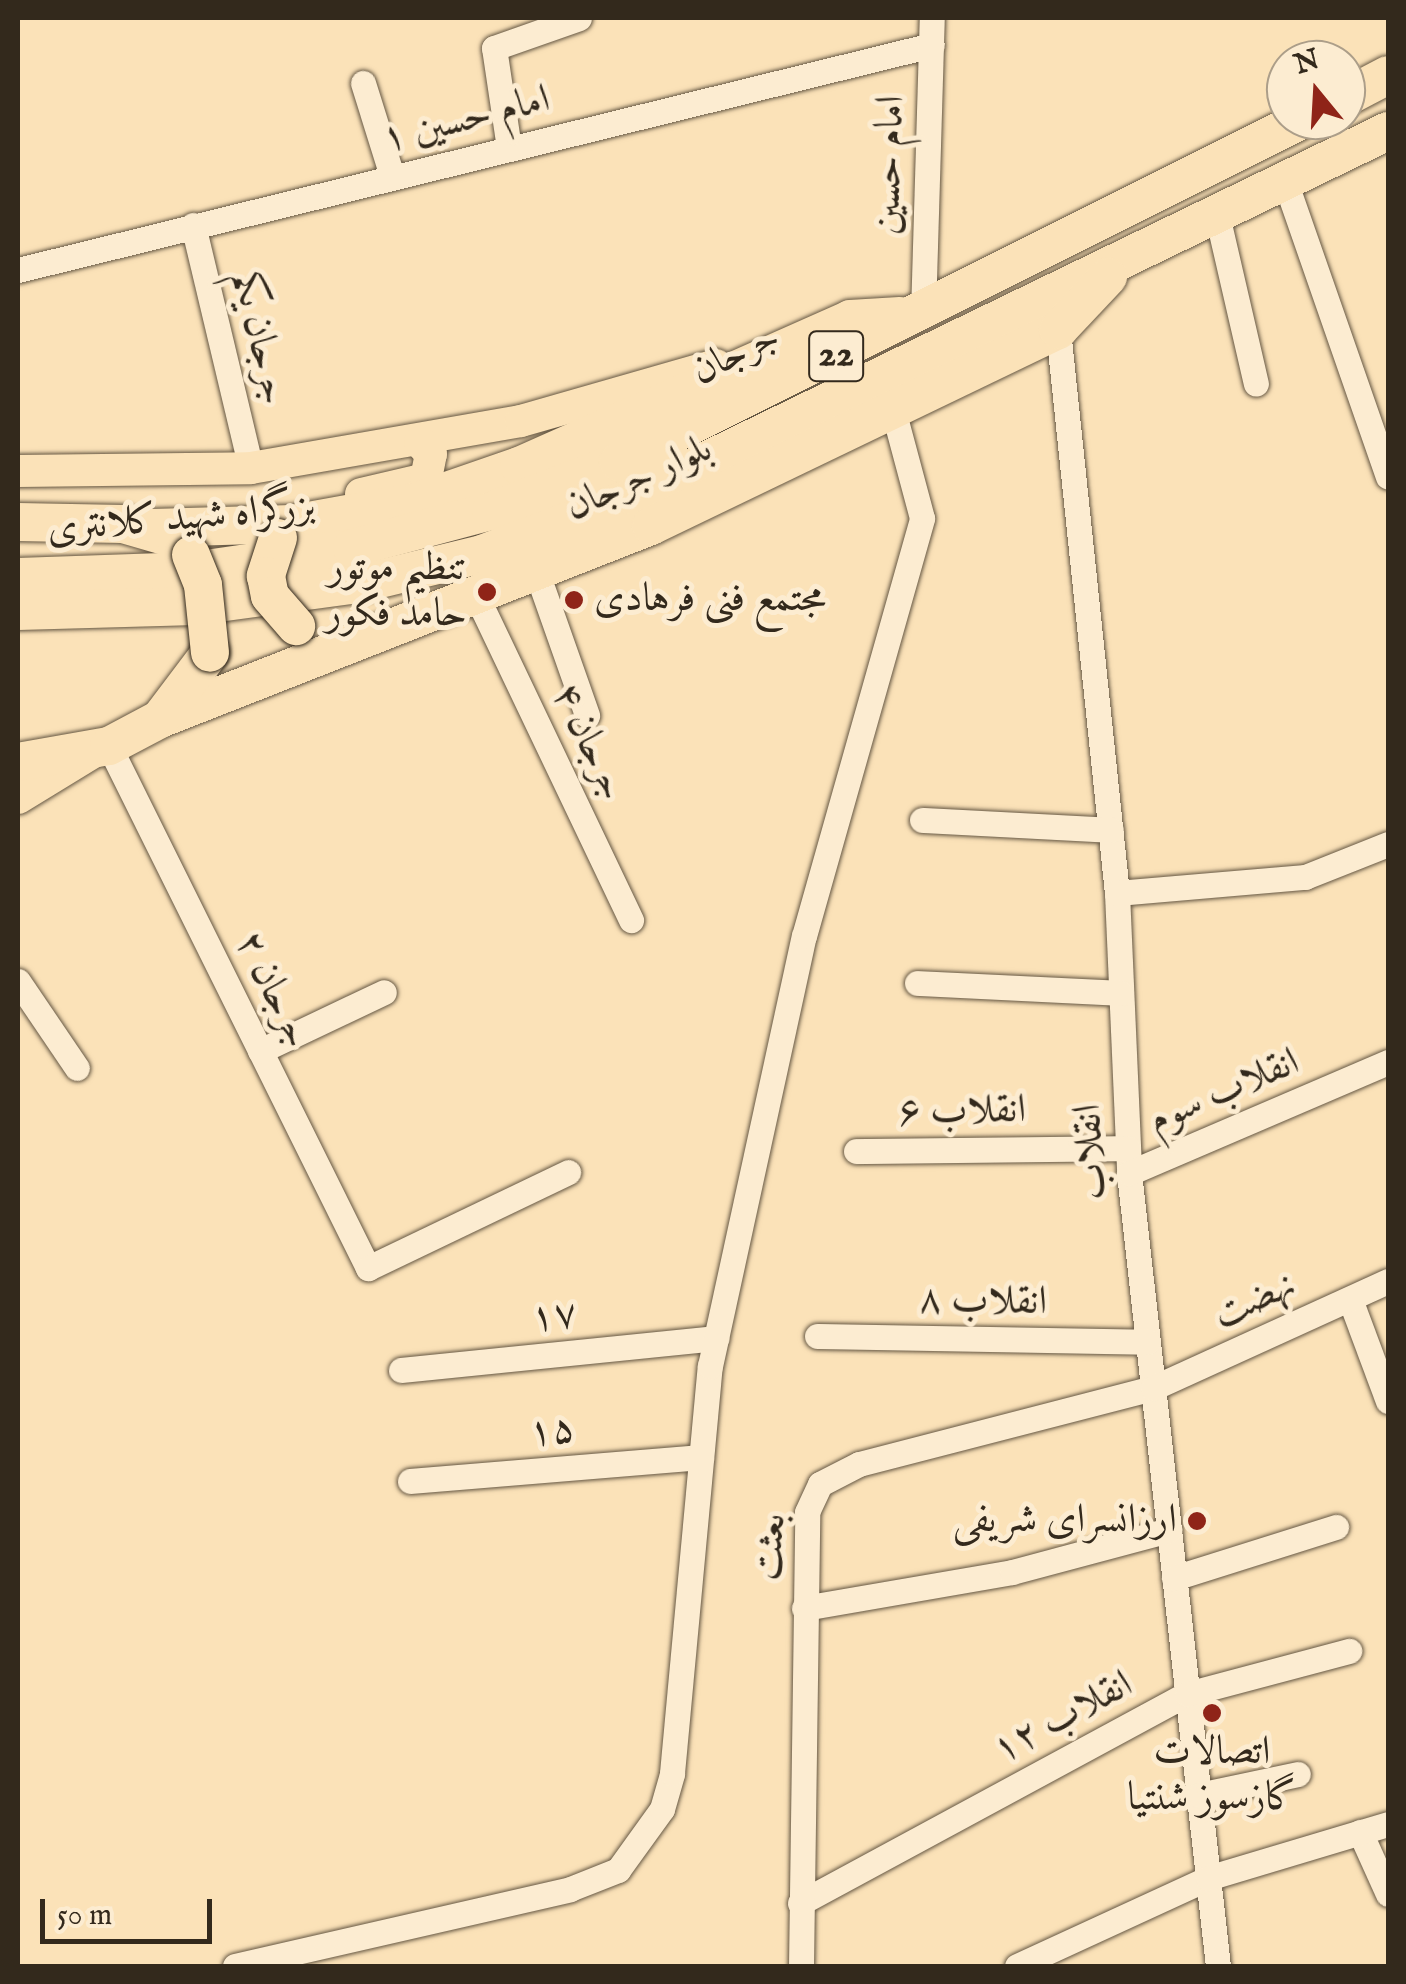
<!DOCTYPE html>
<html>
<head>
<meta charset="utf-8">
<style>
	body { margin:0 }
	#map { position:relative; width:1406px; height:1984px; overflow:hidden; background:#fbe2b8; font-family:"IM FELL English",Amiri,serif }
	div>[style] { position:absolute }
	.roads { filter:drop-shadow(0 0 2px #655743) drop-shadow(0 0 2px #655743) }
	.minor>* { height:25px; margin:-12.5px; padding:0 12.5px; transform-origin:12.5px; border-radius:12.5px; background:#fcecd1 }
	.major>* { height:32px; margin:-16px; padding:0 16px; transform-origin:16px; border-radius:16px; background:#fbe2b8 }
	.highway>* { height:38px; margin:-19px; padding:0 19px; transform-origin:19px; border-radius:19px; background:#fbe2b8 }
	.bridges { filter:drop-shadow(0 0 2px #33291c) drop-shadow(0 0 2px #33291c) }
	.highway-bridge>* { height:38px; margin:-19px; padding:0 19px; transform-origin:19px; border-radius:19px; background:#fbe2b8 }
	.dots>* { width:28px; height:28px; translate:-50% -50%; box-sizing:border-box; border:5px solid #fcecd1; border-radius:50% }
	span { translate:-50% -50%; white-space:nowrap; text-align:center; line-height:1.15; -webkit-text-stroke:10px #fcecd1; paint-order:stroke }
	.shield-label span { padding:2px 8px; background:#fcecd1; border:2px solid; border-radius:8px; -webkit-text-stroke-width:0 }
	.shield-label { font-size:38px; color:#33291c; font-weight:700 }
	.street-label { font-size:40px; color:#33291c }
	.poi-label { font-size:40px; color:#33291c }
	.right { translate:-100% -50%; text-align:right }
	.left { translate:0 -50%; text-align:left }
	.frame { position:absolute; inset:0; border:20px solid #33291c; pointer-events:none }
	.north { position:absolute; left:1266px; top:40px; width:100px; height:100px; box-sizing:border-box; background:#fcecd1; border:2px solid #ac9e89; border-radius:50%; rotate:342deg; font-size:28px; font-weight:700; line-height:40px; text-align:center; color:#33291c }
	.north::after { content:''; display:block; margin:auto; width:35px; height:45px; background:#8f2418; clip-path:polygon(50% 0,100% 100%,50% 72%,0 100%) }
	.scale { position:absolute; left:40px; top:1899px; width:172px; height:45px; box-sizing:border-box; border:5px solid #33291c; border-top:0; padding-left:12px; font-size:30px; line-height:35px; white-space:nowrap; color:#33291c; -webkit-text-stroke:8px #fcecd1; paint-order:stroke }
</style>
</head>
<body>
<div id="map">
	<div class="roads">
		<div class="minor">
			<div style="left:363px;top:83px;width:97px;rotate:72.7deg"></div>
			<div style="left:509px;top:148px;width:101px;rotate:-98.5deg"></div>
			<div style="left:494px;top:48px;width:90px;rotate:-19.4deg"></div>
			<div style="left:1285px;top:181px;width:313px;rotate:70.8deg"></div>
			<div style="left:1217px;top:215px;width:173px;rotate:77deg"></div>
			<div style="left:193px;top:225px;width:250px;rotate:76.6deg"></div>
			<div style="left:18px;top:270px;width:941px;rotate:-13.83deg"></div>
			<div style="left:923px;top:314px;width:296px;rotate:-88.3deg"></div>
			<div style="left:1058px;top:330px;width:566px;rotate:84.02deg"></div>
			<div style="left:1117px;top:893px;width:280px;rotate:87.5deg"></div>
			<div style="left:1129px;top:1173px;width:798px;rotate:83.6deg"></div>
			<div style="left:537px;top:573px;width:151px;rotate:70.6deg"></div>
			<div style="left:477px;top:597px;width:358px;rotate:64.5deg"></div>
			<div style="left:109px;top:746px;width:583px;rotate:63.61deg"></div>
			<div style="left:368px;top:1268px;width:222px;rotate:-25.6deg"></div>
			<div style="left:922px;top:820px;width:189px;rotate:3deg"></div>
			<div style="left:1117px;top:893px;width:189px;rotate:-4.9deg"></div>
			<div style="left:1305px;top:877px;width:89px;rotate:-21.7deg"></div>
			<div style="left:18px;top:981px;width:105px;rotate:55.9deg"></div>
			<div style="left:917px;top:983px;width:204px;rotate:2.8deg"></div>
			<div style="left:260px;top:1051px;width:137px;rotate:-25.4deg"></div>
			<div style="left:856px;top:1151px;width:272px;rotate:-0.6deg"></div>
			<div style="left:1129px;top:1173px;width:282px;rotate:-23.2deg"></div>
			<div style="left:1350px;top:1299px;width:109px;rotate:69.6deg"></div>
			<div style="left:817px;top:1336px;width:331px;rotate:1deg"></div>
			<div style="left:401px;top:1370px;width:317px;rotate:-5.8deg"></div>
			<div style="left:410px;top:1481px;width:292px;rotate:-4.7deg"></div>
			<div style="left:1174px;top:1578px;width:170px;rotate:-17.5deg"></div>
			<div style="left:804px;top:1608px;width:211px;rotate:-9.8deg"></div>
			<div style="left:1012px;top:1572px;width:163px;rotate:-15deg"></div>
			<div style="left:1199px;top:1795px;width:101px;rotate:-12deg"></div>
			<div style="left:1360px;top:1832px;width:68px;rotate:65.7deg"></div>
			<div style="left:800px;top:1903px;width:440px;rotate:-28.4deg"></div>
			<div style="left:1187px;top:1694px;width:168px;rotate:-14.9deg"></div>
			<div style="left:235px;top:1966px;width:344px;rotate:-12.9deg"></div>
			<div style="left:570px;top:1889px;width:52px;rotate:-21.6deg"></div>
			<div style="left:618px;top:1870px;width:75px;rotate:-54.2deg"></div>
			<div style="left:662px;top:1809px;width:37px;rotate:-74deg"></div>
			<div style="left:672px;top:1773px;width:409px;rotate:-84.7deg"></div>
			<div style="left:710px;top:1366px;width:440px;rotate:-77.7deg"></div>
			<div style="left:804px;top:936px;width:434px;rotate:-74.2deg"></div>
			<div style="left:922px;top:518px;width:112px;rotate:-105deg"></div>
			<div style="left:801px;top:1966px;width:454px;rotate:-89.2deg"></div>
			<div style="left:807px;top:1512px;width:31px;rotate:-65deg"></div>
			<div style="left:820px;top:1484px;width:44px;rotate:-27.1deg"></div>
			<div style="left:859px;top:1464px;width:304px;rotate:-14.5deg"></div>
			<div style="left:1153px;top:1388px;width:258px;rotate:-24.5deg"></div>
			<div style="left:1017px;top:1966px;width:210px;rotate:-24.7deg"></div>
			<div style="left:1208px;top:1878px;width:188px;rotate:-16.7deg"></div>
		</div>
		<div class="major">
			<div style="left:18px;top:471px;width:233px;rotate:-0.7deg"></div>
			<div style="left:251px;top:468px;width:274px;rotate:-9.9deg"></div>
			<div style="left:521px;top:421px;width:203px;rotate:-16deg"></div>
			<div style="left:361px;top:494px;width:67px;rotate:-13deg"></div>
			<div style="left:426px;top:479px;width:25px;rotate:-79deg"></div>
			<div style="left:431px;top:454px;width:16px;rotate:-133deg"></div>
			<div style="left:18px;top:798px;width:90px;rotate:-31.4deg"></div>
		</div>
		<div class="highway">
			<div style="left:1346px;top:97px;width:47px;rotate:-27.6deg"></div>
			<div style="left:18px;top:522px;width:105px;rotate:1.1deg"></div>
			<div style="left:123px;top:524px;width:54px;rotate:16.1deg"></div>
			<div style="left:152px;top:528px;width:140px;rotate:-1.6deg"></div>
			<div style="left:292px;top:524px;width:128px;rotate:-10.3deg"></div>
			<div style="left:418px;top:501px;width:107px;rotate:-19.1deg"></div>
			<div style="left:519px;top:466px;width:362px;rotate:-23.9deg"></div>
			<div style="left:850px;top:319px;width:50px;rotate:-3.4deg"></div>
			<div style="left:18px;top:577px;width:174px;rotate:-2deg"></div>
			<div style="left:192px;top:571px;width:162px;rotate:-8.2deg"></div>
			<div style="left:352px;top:548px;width:144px;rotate:-14.9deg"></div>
			<div style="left:491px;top:511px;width:136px;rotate:-21.1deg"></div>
			<div style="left:618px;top:462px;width:765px;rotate:-26.57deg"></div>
			<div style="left:18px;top:611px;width:178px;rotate:-1.6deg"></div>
			<div style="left:196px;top:606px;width:164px;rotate:-7.7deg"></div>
			<div style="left:359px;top:584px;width:127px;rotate:-13.7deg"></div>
			<div style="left:482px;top:554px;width:162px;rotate:-21deg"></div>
			<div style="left:633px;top:496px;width:839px;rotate:-25.8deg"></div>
			<div style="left:160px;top:719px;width:528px;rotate:-21.46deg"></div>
			<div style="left:651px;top:526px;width:452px;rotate:-25.7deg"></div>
			<div style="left:1058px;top:330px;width:73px;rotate:-46.7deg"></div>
			<div style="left:18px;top:762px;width:92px;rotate:-10deg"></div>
			<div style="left:109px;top:746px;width:58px;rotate:-27.9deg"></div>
			<div style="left:160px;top:719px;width:83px;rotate:-52.9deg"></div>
		</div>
	</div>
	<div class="bridges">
		<div class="highway-bridge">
			<div style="left:278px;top:538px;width:40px;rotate:108deg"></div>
			<div style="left:266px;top:576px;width:20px;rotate:79deg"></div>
			<div style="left:270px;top:596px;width:40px;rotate:49deg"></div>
			<div style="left:191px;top:555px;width:32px;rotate:68deg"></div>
			<div style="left:203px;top:585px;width:68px;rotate:84.1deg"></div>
		</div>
	</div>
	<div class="dots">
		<div style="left:487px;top:592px;background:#8f2418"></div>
		<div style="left:574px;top:600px;background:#8f2418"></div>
		<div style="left:1197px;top:1521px;background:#8f2418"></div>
		<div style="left:1212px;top:1713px;background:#8f2418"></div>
	</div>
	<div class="shield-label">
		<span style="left:836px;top:356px">22</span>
	</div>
	<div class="street-label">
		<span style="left:466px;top:120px;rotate:-14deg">امام حسین ۱</span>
		<span style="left:890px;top:165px;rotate:-88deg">امام حسین</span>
		<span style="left:259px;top:338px;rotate:77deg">جرجان یکم</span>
		<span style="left:736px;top:355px;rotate:-26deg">جرجان</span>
		<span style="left:639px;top:479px;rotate:-24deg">بلوار جرجان</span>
		<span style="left:181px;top:519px;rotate:-5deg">بزرگراه شهید کلانتری</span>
		<span style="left:588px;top:742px;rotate:65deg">۴ جرجان</span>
		<span style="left:272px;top:990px;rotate:64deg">جرجان ۲</span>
		<span style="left:1224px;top:1092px;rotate:-23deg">انقلاب سوم</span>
		<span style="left:962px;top:1112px;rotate:-1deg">۶ انقلاب</span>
		<span style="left:1092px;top:1152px;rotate:-94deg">انقلاب</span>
		<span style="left:1255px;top:1301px;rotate:-24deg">نهضت</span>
		<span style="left:983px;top:1302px;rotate:1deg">۸ انقلاب</span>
		<span style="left:554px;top:1317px;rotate:-6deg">۱۷</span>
		<span style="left:552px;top:1432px;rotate:-5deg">۱۵</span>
		<span style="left:771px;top:1547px;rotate:-85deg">بعثت</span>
		<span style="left:1063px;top:1718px;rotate:-28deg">۱۲ انقلاب</span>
	</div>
	<div class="poi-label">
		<span class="right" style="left:467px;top:592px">تنظیم موتور<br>حامد فکور</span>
		<span class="left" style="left:594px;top:600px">مجتمع فنی فرهادی</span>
		<span class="right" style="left:1177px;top:1521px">ارزانسرای شریفی</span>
		<span style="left:1212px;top:1776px">اتصالات<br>گازسوز شنتیا</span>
	</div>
	<div class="frame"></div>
	<div class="north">N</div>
	<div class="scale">50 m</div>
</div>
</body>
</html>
